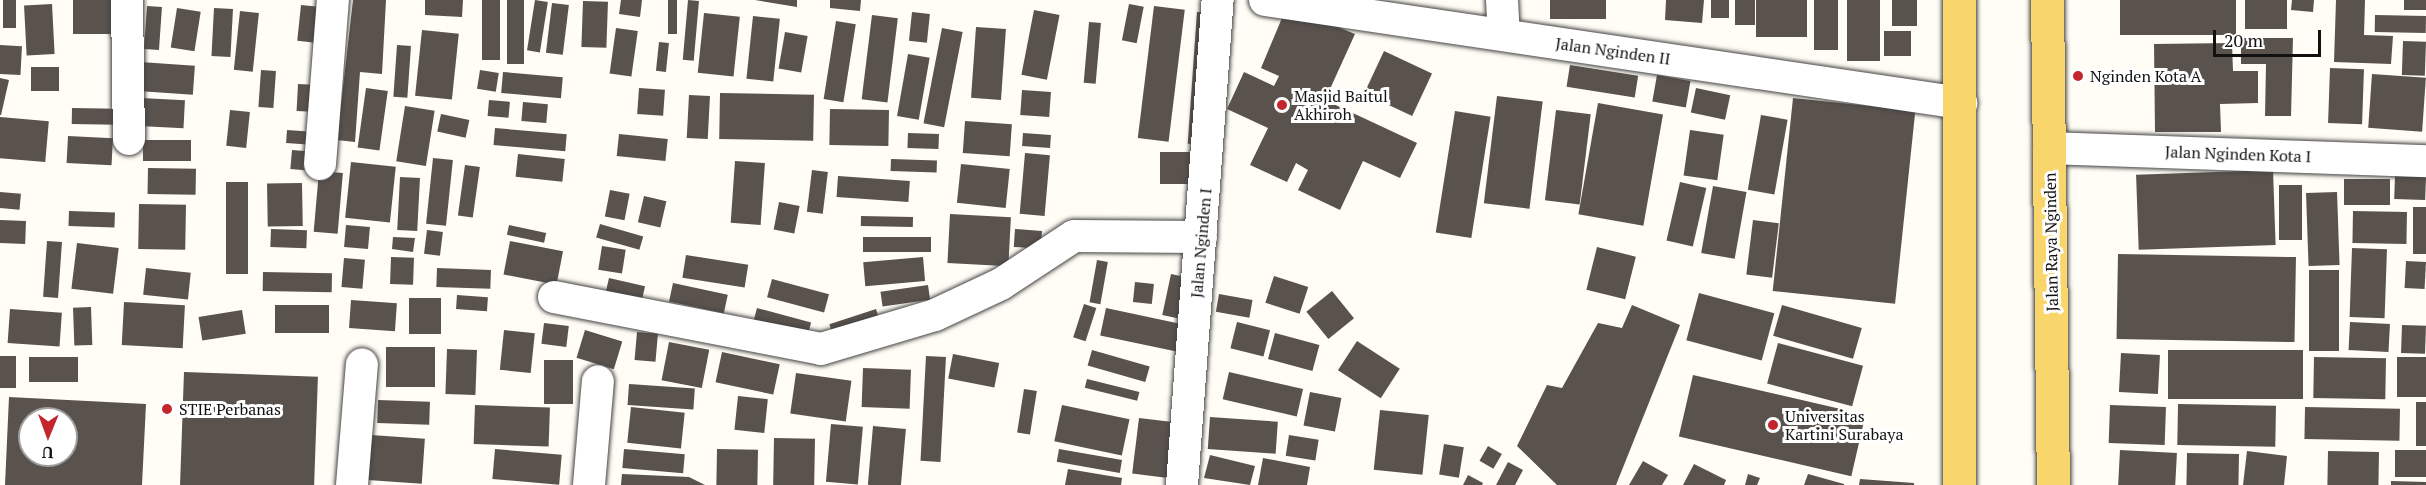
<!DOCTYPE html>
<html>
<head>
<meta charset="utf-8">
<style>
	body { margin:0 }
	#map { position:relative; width:2426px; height:485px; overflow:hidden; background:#fffdf5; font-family:"PT Serif",serif }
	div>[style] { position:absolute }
	.building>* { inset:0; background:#5a524d; transform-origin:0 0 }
	.roads { filter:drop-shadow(0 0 2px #444) drop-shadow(0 0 2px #444) }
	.minor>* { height:32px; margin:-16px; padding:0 16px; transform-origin:16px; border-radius:16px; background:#fff }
	.primary>* { height:33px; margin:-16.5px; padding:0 16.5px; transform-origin:16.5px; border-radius:16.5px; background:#f9d66b }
	.dots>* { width:16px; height:16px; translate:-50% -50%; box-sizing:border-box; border:3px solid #fff; border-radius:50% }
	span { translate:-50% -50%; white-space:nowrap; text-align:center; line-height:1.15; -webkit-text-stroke:6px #fff; paint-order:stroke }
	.street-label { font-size:16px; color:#111 }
	.poi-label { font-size:16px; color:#111 }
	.left { translate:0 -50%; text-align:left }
	.north { position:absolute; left:18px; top:407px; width:60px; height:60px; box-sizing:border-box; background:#fff; border:2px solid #a0a0a0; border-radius:50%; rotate:181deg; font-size:16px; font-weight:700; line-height:24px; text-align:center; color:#111 }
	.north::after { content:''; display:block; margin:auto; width:21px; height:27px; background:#c4262e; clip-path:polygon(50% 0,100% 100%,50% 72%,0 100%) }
	.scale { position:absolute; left:2213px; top:30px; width:108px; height:27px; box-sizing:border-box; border:3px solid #111; border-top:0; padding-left:8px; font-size:18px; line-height:21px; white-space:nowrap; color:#111; -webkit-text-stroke:4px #fff; paint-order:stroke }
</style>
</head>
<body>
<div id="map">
	<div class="building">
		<div style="left:3px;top:0;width:13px;height:28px"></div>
		<div style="left:73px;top:0;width:46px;height:34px"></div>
		<div style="clip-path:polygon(353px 0,386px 0,382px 74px,360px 72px,355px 142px,337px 140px)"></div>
		<div style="clip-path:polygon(425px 0,463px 0,462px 17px,425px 15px)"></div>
		<div style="left:482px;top:0;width:18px;height:60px"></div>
		<div style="left:507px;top:0;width:17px;height:64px"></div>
		<div style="left:535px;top:0;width:13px;height:51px;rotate:9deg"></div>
		<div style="clip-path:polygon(621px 0,642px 0,640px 17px,619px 14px)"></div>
		<div style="left:668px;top:0;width:9px;height:34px"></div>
		<div style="left:688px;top:0;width:11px;height:60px;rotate:5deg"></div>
		<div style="clip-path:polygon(755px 0,797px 0,797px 7px)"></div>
		<div style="clip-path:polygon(830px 0,861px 0,860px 11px,830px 8px)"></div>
		<div style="left:1550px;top:0;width:56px;height:19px"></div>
		<div style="clip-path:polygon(1666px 0,1704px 0,1702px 23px,1665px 20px)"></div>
		<div style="left:1711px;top:0;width:18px;height:18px"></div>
		<div style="left:1735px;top:0;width:20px;height:25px"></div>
		<div style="left:1756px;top:0;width:51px;height:37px"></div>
		<div style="left:1814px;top:0;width:24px;height:50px"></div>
		<div style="left:1847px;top:0;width:33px;height:61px"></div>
		<div style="left:1892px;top:0;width:25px;height:26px"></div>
		<div style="left:2120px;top:0;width:116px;height:35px"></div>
		<div style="left:2245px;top:0;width:42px;height:29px"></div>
		<div style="clip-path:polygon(2292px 0,2314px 0,2313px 12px,2291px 10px)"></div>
		<div style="clip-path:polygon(2336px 0,2365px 0,2364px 35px,2393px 36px,2391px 64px,2334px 62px)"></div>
		<div style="left:2404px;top:0;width:22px;height:10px"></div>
		<div style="left:583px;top:1px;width:25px;height:46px;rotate:2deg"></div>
		<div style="left:552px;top:3px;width:17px;height:50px;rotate:7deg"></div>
		<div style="left:52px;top:4px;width:50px;height:28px;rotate:87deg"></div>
		<div style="left:1129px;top:4px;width:15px;height:37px;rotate:11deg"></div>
		<div style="left:301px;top:5px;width:27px;height:36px;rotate:6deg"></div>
		<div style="left:147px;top:6px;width:15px;height:43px;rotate:4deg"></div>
		<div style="left:1154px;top:6px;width:31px;height:133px;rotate:7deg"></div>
		<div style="clip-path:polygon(1287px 6px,1355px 34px,1325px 100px,1417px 143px,1400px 178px,1363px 161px,1340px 210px,1298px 190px,1308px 170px,1296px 163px,1287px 182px,1250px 165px,1268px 128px,1227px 109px,1244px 72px,1274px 86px,1279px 76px,1261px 68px)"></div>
		<div style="left:177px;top:8px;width:24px;height:40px;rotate:9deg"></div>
		<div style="left:214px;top:8px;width:19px;height:48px;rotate:3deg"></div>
		<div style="left:1034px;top:10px;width:26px;height:66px;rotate:11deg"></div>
		<div style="left:240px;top:11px;width:19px;height:59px;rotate:6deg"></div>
		<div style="left:912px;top:12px;width:18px;height:29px;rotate:6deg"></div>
		<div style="left:1197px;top:12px;width:15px;height:132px;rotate:4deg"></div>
		<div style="left:704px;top:13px;width:36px;height:60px;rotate:6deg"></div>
		<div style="left:872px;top:15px;width:26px;height:85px;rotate:7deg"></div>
		<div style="left:2375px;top:15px;width:51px;height:17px;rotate:1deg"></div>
		<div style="left:753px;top:16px;width:27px;height:63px;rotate:6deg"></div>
		<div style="left:836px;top:21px;width:20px;height:79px;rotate:9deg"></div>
		<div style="left:1089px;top:22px;width:12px;height:61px;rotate:5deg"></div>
		<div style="left:976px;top:27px;width:30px;height:71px;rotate:4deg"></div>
		<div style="left:616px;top:28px;width:22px;height:46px;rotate:8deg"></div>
		<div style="left:942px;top:28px;width:21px;height:97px;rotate:11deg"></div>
		<div style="left:422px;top:30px;width:37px;height:66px;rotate:6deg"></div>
		<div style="left:1884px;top:31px;width:27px;height:25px"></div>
		<div style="left:785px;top:32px;width:23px;height:37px;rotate:10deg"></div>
		<div style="clip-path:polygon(2241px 38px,2293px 38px,2291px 116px,2265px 116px,2266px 64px,2241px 64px)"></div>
		<div style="left:2403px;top:41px;width:23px;height:34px;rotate:2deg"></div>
		<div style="left:659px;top:42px;width:10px;height:29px;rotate:6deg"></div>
		<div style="clip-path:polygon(2232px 43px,2233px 71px,2258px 71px,2258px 103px,2220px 104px,2221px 132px,2155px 132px,2154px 44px)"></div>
		<div style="left:0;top:45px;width:22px;height:29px;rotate:3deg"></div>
		<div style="left:397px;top:45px;width:14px;height:52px;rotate:4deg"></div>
		<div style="left:1384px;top:51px;width:53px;height:47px;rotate:25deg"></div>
		<div style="left:908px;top:54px;width:22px;height:63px;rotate:10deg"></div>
		<div style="left:140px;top:62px;width:55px;height:29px;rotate:4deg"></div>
		<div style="left:1570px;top:65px;width:69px;height:22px;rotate:9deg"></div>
		<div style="left:31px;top:67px;width:28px;height:24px"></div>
		<div style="left:2330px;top:68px;width:34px;height:55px;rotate:2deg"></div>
		<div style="left:261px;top:70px;width:15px;height:37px;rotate:4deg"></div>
		<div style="left:480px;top:70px;width:19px;height:19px;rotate:9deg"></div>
		<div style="left:503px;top:72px;width:60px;height:21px;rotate:5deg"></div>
		<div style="left:2372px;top:74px;width:54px;height:54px;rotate:4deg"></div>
		<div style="left:1657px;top:75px;width:34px;height:27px;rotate:10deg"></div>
		<div style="clip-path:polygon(0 78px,9px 80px,1px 115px,0 115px)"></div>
		<div style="left:298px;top:84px;width:21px;height:27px;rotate:3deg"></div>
		<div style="left:366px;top:88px;width:22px;height:60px;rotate:8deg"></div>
		<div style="left:639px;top:88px;width:26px;height:26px;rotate:4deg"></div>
		<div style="left:1696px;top:88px;width:35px;height:25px;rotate:12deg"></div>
		<div style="left:1022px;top:90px;width:29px;height:25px;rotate:4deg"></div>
		<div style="left:720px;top:93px;width:94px;height:46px;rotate:1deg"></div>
		<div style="left:689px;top:95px;width:21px;height:43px;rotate:3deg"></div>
		<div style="left:1497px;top:96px;width:46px;height:108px;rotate:7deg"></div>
		<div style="left:141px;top:98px;width:44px;height:28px;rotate:3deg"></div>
		<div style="left:1793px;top:98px;width:123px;height:194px;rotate:6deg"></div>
		<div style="left:489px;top:100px;width:21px;height:16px;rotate:5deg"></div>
		<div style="left:523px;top:102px;width:25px;height:19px;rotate:5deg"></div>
		<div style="left:1598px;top:103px;width:66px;height:113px;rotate:10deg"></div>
		<div style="left:405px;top:106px;width:30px;height:56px;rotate:9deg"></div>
		<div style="left:72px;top:108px;width:45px;height:16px;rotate:1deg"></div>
		<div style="left:830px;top:109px;width:59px;height:36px;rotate:1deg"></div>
		<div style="left:230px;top:110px;width:20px;height:36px;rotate:6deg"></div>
		<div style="left:1556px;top:110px;width:35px;height:91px;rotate:7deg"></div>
		<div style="left:1455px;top:111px;width:36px;height:123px;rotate:9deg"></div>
		<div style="left:441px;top:114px;width:29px;height:18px;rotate:12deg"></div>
		<div style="left:1761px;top:115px;width:27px;height:76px;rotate:10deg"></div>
		<div style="left:0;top:117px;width:49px;height:41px;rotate:5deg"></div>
		<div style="left:965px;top:121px;width:47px;height:32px;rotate:4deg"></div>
		<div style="left:495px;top:128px;width:72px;height:17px;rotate:5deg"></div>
		<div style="left:287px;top:130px;width:32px;height:13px;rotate:4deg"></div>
		<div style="left:1690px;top:130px;width:34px;height:46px;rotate:8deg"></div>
		<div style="left:908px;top:133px;width:31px;height:15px;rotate:2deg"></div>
		<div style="left:1023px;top:133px;width:28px;height:13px;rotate:4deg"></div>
		<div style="left:619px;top:134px;width:49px;height:22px;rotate:6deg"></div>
		<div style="left:68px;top:136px;width:45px;height:27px;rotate:3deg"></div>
		<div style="left:143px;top:140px;width:48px;height:21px"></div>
		<div style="left:292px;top:150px;width:21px;height:19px;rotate:5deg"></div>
		<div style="left:1195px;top:152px;width:32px;height:35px;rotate:90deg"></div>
		<div style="left:1025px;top:153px;width:25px;height:61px;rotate:5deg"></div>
		<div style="left:518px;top:154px;width:47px;height:23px;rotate:6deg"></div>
		<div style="left:433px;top:158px;width:20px;height:66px;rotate:6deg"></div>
		<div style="left:891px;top:159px;width:46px;height:12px;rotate:2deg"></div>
		<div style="left:735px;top:161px;width:30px;height:62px;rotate:4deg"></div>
		<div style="left:351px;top:162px;width:45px;height:56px;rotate:6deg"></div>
		<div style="left:961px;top:164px;width:49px;height:39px;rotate:6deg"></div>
		<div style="left:465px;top:165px;width:15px;height:51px;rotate:8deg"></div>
		<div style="left:148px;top:168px;width:48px;height:26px;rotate:1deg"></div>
		<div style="left:812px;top:170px;width:16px;height:42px;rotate:7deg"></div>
		<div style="left:2273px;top:170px;width:75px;height:137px;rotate:88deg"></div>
		<div style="left:319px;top:171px;width:24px;height:61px;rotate:5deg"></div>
		<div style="left:838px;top:176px;width:72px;height:21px;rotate:4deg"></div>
		<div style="left:2395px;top:176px;width:31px;height:23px;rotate:2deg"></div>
		<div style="left:400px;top:177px;width:20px;height:53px;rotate:3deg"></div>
		<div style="left:2344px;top:179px;width:46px;height:26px"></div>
		<div style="left:226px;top:182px;width:22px;height:92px"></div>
		<div style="left:1680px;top:182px;width:27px;height:60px;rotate:13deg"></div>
		<div style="left:302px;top:183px;width:43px;height:35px;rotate:89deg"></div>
		<div style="left:2279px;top:185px;width:23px;height:55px"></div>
		<div style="left:1713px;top:186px;width:34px;height:68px;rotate:10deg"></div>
		<div style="left:610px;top:190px;width:20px;height:27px;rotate:11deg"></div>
		<div style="left:0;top:192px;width:21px;height:16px;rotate:5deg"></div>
		<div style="left:2337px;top:192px;width:73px;height:31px;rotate:88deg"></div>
		<div style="left:644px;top:196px;width:23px;height:27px;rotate:13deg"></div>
		<div style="left:779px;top:202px;width:21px;height:28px;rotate:11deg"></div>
		<div style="left:139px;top:204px;width:47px;height:45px;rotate:1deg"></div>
		<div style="left:2413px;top:207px;width:13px;height:47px"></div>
		<div style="left:69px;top:211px;width:46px;height:15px;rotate:2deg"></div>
		<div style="left:2353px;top:211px;width:54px;height:32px;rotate:1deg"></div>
		<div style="left:950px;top:214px;width:61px;height:49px;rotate:3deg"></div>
		<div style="left:861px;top:216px;width:52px;height:10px;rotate:1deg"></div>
		<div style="left:0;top:220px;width:26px;height:23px;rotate:2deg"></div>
		<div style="left:1753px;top:220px;width:26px;height:55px;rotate:7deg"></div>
		<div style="left:600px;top:224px;width:45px;height:14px;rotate:16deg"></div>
		<div style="left:346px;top:225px;width:24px;height:22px;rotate:5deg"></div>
		<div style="left:509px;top:225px;width:38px;height:10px;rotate:12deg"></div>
		<div style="left:271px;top:229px;width:36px;height:18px;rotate:2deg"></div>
		<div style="left:1015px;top:229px;width:27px;height:18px;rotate:4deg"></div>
		<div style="left:427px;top:230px;width:16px;height:24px;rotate:7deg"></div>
		<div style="clip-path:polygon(393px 237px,415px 238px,413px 252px,392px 249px)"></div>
		<div style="left:863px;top:237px;width:68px;height:15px"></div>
		<div style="left:47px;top:241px;width:15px;height:56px;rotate:4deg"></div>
		<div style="left:510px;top:241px;width:54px;height:34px;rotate:11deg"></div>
		<div style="left:77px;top:243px;width:42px;height:46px;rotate:7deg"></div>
		<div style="left:602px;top:246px;width:24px;height:24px;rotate:9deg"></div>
		<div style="left:1597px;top:247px;width:40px;height:44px;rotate:14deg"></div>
		<div style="left:2352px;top:248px;width:35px;height:69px;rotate:2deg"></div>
		<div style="left:2118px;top:254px;width:178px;height:85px;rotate:1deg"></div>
		<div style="left:686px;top:255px;width:63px;height:23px;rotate:9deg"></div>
		<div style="left:391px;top:257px;width:23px;height:27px;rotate:2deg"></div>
		<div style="left:923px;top:257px;width:24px;height:60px;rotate:85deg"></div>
		<div style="left:344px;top:258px;width:21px;height:29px;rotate:5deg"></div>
		<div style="left:1097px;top:260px;width:11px;height:43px;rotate:10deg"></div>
		<div style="left:2406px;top:261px;width:20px;height:27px;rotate:3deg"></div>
		<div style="left:146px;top:268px;width:45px;height:27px;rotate:6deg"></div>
		<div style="left:437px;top:268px;width:54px;height:19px;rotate:2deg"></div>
		<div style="left:2309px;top:270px;width:30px;height:81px"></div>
		<div style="left:263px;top:272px;width:69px;height:19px;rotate:1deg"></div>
		<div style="left:1171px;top:274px;width:24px;height:42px;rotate:12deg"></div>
		<div style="left:1274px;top:276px;width:36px;height:28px;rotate:18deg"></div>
		<div style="left:609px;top:278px;width:37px;height:15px;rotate:13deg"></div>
		<div style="left:772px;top:279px;width:59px;height:19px;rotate:15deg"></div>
		<div style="left:1135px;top:282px;width:19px;height:20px;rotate:6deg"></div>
		<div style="left:673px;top:283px;width:56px;height:19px;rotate:12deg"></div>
		<div style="left:928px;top:285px;width:15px;height:48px;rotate:82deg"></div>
		<div style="left:1332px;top:291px;width:35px;height:33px;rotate:51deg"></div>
		<div style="left:1699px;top:293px;width:78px;height:49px;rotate:15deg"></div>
		<div style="left:1219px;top:294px;width:34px;height:18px;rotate:10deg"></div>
		<div style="left:457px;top:295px;width:31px;height:14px;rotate:4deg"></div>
		<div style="left:409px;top:298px;width:32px;height:36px"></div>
		<div style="left:351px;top:300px;width:46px;height:28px;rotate:4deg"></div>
		<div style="left:124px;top:302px;width:61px;height:43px;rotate:3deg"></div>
		<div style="left:1084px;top:304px;width:13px;height:35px;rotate:18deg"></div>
		<div style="left:329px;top:305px;width:28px;height:54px;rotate:90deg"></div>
		<div style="clip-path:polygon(1632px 305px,1680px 325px,1616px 485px,1557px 485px,1517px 446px,1547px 385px,1562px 388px,1598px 323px,1622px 328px)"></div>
		<div style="left:1782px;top:305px;width:83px;height:32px;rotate:16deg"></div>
		<div style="left:91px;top:307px;width:38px;height:18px;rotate:88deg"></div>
		<div style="left:757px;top:308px;width:56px;height:15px;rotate:15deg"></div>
		<div style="left:1106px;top:308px;width:84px;height:28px;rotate:12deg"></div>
		<div style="left:10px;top:309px;width:52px;height:34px;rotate:4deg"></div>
		<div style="left:876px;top:309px;width:20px;height:49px;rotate:72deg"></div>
		<div style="left:242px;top:310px;width:24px;height:44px;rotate:81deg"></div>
		<div style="left:1237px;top:322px;width:34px;height:27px;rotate:14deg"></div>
		<div style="left:2350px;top:322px;width:40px;height:28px;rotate:3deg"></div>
		<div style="left:544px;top:323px;width:25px;height:21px;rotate:7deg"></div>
		<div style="left:2402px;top:325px;width:24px;height:28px;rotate:2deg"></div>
		<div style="left:504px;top:330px;width:31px;height:40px;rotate:6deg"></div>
		<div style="left:585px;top:330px;width:39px;height:29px;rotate:17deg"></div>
		<div style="left:637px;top:332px;width:21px;height:28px;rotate:5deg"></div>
		<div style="left:1275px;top:333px;width:46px;height:27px;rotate:15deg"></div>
		<div style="left:1357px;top:341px;width:51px;height:35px;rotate:33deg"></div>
		<div style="left:669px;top:342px;width:41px;height:39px;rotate:11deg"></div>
		<div style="left:1778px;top:343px;width:88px;height:42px;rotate:15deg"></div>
		<div style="left:386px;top:347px;width:49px;height:40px"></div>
		<div style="left:447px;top:349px;width:30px;height:45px;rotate:2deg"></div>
		<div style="left:1092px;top:350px;width:60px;height:16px;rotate:16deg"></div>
		<div style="left:2168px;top:350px;width:135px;height:49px"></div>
		<div style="left:722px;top:352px;width:59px;height:31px;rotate:12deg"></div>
		<div style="left:2121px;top:353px;width:39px;height:39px;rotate:3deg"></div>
		<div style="left:953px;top:354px;width:47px;height:25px;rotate:11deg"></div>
		<div style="left:0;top:356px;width:16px;height:32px"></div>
		<div style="left:926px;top:356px;width:20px;height:105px;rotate:3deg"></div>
		<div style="left:29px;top:357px;width:49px;height:25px"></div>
		<div style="left:2314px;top:357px;width:72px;height:41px;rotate:1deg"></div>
		<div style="left:2397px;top:357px;width:29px;height:40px"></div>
		<div style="left:544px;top:360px;width:29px;height:44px"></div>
		<div style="left:863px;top:368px;width:48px;height:39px;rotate:2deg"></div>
		<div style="left:184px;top:372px;width:134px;height:113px;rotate:2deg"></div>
		<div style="left:1229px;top:372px;width:76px;height:28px;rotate:13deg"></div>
		<div style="left:796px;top:373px;width:56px;height:41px;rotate:8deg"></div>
		<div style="left:1693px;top:375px;width:177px;height:63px;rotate:13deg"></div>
		<div style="left:1087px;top:379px;width:54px;height:9px;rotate:14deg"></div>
		<div style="left:629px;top:384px;width:66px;height:21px;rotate:4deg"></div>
		<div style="left:1024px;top:389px;width:13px;height:44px;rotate:9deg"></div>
		<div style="left:1310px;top:392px;width:32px;height:34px;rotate:11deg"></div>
		<div style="left:738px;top:396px;width:30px;height:34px;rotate:6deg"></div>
		<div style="clip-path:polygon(evenodd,9px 397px,146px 404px,142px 485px,5px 485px,9px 397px,30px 419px,66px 419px,66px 455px,30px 455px,30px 419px)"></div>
		<div style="left:378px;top:400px;width:52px;height:23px;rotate:2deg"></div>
		<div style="left:2426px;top:402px;width:44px;height:10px;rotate:90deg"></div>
		<div style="left:2178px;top:404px;width:98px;height:41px;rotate:1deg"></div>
		<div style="left:475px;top:405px;width:75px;height:39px;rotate:2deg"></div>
		<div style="left:1062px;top:405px;width:69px;height:37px;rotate:12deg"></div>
		<div style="left:2110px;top:405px;width:56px;height:38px;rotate:2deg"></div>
		<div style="left:631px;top:407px;width:54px;height:36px;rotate:6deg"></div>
		<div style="left:2305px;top:407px;width:95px;height:32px;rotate:1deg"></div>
		<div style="left:1380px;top:410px;width:49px;height:60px;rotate:6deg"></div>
		<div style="left:1210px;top:417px;width:68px;height:32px;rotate:4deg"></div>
		<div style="left:1139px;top:418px;width:40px;height:56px;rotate:7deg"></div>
		<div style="left:831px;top:424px;width:32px;height:58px;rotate:5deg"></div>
		<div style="left:873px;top:426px;width:33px;height:59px;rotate:5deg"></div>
		<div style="left:371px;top:435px;width:54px;height:45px;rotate:4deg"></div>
		<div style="left:1289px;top:435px;width:30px;height:21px;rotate:9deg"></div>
		<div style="left:774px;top:438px;width:41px;height:47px;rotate:1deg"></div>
		<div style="left:1444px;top:444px;width:20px;height:31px;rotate:9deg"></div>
		<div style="left:1488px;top:446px;width:16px;height:17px;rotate:30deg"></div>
		<div style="left:495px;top:449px;width:67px;height:30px;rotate:5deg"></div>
		<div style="left:624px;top:449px;width:61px;height:19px;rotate:5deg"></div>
		<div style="left:717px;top:449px;width:41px;height:36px;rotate:1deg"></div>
		<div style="left:1059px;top:449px;width:64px;height:13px;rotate:10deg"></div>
		<div style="left:2120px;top:450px;width:57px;height:35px;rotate:3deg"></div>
		<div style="left:2395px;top:450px;width:31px;height:27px"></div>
		<div style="clip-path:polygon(2247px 451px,2287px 456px,2284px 485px,2243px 485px)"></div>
		<div style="left:2328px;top:451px;width:51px;height:34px;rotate:1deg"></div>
		<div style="left:2187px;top:453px;width:52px;height:32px;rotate:1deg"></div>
		<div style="clip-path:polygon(1210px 455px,1255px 466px,1250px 485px,1204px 478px)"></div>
		<div style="clip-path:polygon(1263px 458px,1310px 467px,1307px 485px,1258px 485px)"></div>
		<div style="clip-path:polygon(1643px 461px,1668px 475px,1662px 485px,1629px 485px)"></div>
		<div style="clip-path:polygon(1508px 462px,1523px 470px,1515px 485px,1496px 485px)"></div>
		<div style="clip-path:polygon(1694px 464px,1726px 480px,1724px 485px,1683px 485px)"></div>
		<div style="clip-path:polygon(1068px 469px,1122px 478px,1121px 485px,1065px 485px)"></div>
		<div style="clip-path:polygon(622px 474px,689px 477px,705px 485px,621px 485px)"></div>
		<div style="clip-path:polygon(1748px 474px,1760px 478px,1757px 485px,1745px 485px)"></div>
		<div style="clip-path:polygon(1808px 474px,1844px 484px,1844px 485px,1804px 485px)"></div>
		<div style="clip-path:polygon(1468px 475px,1483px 483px,1482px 485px,1463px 485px)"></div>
		<div style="clip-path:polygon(1860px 479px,1914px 483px,1914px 485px,1859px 485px)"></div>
		<div style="clip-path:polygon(2391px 481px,2426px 482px,2426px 485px,2391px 485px)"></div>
	</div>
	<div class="roads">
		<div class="minor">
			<div style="left:127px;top:0;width:139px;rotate:89.2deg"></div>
			<div style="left:1265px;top:0;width:704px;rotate:8.42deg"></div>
			<div style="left:1502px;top:0;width:35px;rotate:87deg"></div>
			<div style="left:2049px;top:148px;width:377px;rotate:2deg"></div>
			<div style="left:320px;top:164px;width:165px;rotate:-85.5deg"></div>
			<div style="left:554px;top:297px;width:272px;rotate:11deg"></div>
			<div style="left:821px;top:349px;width:119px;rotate:-16.6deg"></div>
			<div style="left:935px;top:315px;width:73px;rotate:-25.2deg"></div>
			<div style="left:1001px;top:284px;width:87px;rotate:-33.3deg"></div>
			<div style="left:1074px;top:236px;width:127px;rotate:0.5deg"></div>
			<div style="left:352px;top:485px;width:121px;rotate:-85.3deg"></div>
			<div style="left:589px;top:485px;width:104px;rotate:-85.1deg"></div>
			<div style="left:1182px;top:485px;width:486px;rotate:-85.8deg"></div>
		</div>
		<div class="primary">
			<div style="left:2047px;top:0;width:485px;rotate:89.3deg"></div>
			<div style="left:1959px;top:485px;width:485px;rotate:-90deg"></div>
		</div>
	</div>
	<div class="dots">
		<div style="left:2078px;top:76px;background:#c4262e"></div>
		<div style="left:1282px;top:105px;background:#c4262e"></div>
		<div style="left:167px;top:409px;background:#c4262e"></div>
		<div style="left:1773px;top:425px;background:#c4262e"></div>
	</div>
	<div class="street-label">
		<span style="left:1613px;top:51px;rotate:8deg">Jalan Nginden II</span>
		<span style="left:2238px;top:154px;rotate:2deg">Jalan Nginden Kota I</span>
		<span style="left:2051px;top:242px;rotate:-91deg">Jalan Raya Nginden</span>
		<span style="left:1201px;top:243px;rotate:-85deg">Jalan Nginden I</span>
	</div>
	<div class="poi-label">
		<span class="left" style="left:2090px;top:76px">Nginden Kota A</span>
		<span class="left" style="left:1294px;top:105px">Masjid Baitul<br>Akhiroh</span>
		<span class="left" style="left:179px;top:409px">STIE Perbanas</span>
		<span class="left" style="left:1785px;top:425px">Universitas<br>Kartini Surabaya</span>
	</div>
	<div class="north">U</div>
	<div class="scale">20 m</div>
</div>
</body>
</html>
